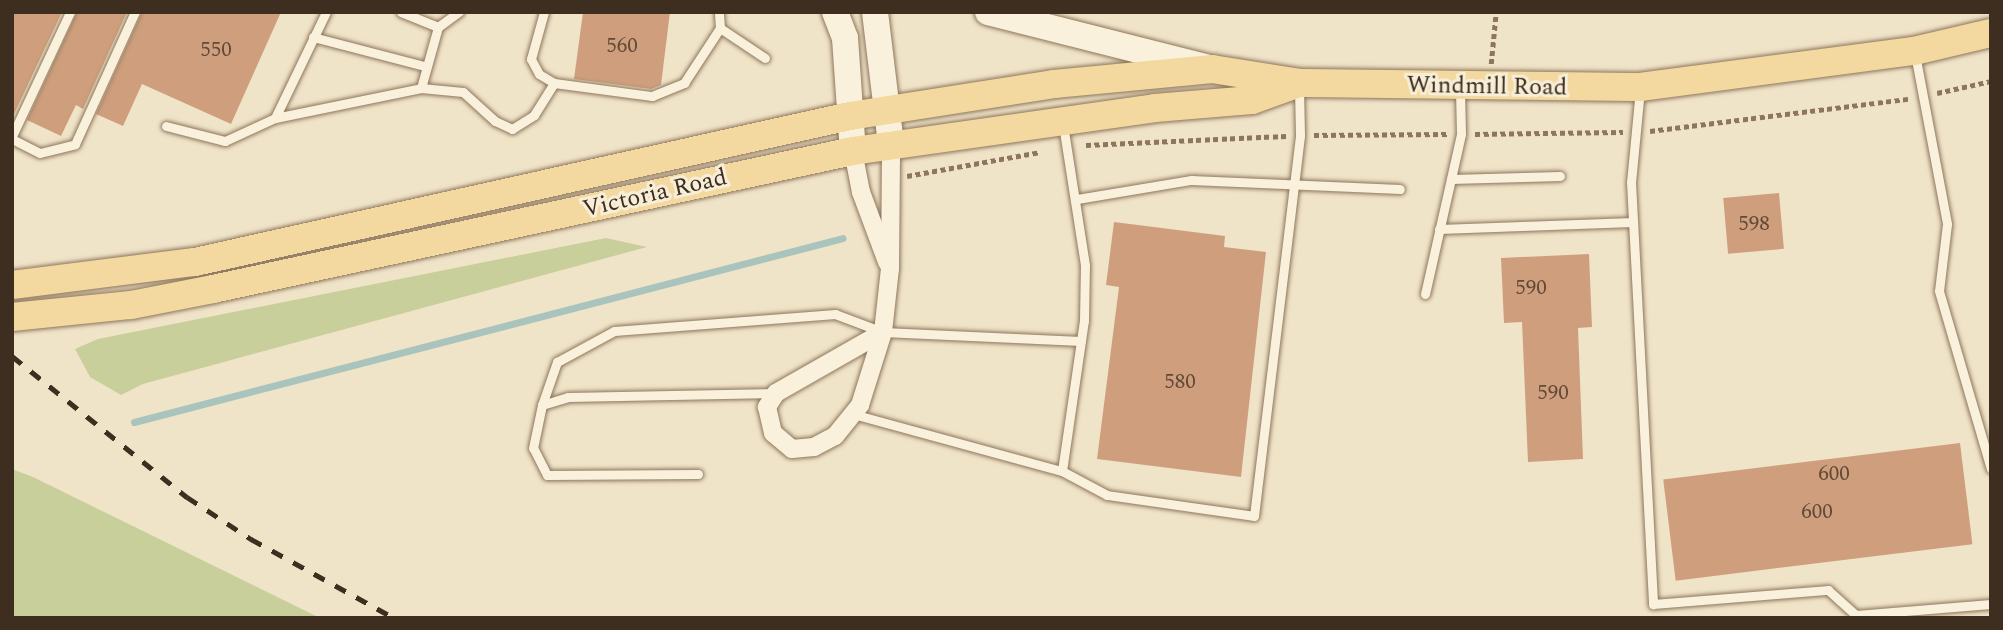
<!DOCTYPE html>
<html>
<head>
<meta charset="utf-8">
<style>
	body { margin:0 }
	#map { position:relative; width:2003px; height:630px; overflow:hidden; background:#f0e4c8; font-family:Spectral,serif }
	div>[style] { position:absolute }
	.green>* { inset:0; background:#c9cf9b }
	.stream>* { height:7px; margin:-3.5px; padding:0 3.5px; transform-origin:3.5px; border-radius:3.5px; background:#a9c4bc }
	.building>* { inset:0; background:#cf9f7d; transform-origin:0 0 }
	.path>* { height:4.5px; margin-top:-2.25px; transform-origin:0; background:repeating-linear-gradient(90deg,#8d765c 0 5px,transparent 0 8.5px) }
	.roads { filter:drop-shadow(0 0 2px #8d765c) drop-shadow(0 0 2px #8d765c) }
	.lane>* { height:9px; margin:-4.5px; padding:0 4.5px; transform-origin:4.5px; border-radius:4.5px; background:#faf1dc }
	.street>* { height:18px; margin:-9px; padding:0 9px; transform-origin:9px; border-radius:9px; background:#faf1dc }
	.secondary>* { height:26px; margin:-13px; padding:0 13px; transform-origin:13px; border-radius:13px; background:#faf1dc }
	.primary>* { height:28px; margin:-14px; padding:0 14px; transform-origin:14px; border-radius:14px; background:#f3d9a0 }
	.rail>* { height:5px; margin-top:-2.5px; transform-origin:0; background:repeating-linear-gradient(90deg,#3d2e20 0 12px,transparent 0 24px) }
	span { translate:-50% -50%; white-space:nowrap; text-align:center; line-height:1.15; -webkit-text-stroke:6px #f7eed8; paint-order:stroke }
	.number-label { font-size:21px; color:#624a37 }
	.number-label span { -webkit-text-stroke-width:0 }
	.street-label { font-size:24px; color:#3d2e20 }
	.frame { position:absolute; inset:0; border:14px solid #3d2e20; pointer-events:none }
</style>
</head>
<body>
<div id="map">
	<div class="green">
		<div style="clip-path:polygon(606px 238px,647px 247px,143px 384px,121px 395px,90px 377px,75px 349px,98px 339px)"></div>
		<div style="clip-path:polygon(12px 469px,33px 477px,320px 618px,12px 618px)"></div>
	</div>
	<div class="stream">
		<div style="left:134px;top:422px;width:732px;rotate:-14.55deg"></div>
	</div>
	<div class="building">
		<div style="clip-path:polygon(12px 12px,62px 12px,14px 114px,12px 113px)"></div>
		<div style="clip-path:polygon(77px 12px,127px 12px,83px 109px,76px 105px,61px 136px,27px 120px)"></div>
		<div style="clip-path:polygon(142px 12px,281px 12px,231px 124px,142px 84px,123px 126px,96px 114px)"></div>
		<div style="clip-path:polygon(583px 12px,670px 12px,661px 85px,651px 89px,574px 79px)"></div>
		<div style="left:1779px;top:193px;width:56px;height:56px;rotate:85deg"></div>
		<div style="clip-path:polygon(1114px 222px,1225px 236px,1224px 247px,1266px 252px,1241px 477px,1097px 459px,1119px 287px,1106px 285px)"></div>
		<div style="clip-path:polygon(1589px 254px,1592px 327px,1578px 328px,1583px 459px,1528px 462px,1522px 322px,1504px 323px,1501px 258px)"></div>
		<div style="left:1960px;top:443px;width:102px;height:299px;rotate:83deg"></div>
	</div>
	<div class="path">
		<div style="left:1491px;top:64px;width:52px;rotate:-84.5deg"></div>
		<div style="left:1937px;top:93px;width:55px;rotate:-12.5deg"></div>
		<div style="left:1650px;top:131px;width:260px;rotate:-7.1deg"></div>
		<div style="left:1475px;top:134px;width:148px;rotate:-0.8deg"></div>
		<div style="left:1314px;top:135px;width:134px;rotate:-0.4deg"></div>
		<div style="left:1086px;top:145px;width:201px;rotate:-2.6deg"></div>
		<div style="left:907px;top:176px;width:135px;rotate:-10.2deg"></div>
	</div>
	<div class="roads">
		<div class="lane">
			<div style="left:544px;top:12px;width:49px;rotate:105.5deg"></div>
			<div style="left:531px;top:59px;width:17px;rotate:62deg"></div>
			<div style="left:539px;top:74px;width:17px;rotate:31deg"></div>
			<div style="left:554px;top:83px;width:99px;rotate:7.6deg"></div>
			<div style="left:652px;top:96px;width:35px;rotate:-22deg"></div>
			<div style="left:684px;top:83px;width:66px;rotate:-56.8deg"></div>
			<div style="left:720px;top:28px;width:16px;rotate:-94deg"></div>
			<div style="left:438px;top:27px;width:26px;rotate:-36deg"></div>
			<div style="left:720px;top:28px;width:54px;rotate:33.7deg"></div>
			<div style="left:313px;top:37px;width:115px;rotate:14.6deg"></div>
			<div style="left:1915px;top:54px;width:173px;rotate:79.3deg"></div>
			<div style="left:1947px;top:224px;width:67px;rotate:96.8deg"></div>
			<div style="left:1939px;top:291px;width:185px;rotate:73.7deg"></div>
			<div style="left:421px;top:88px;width:42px;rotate:5.4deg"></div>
			<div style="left:463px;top:92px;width:43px;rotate:42.2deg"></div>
			<div style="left:495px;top:121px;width:19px;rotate:25deg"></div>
			<div style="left:512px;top:129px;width:26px;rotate:-32deg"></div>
			<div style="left:534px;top:115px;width:38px;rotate:-58deg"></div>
			<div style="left:1640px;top:89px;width:93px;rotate:95.5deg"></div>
			<div style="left:1631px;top:182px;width:423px;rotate:87deg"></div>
			<div style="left:1653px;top:604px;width:176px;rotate:-4.6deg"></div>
			<div style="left:1828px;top:590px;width:38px;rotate:42deg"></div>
			<div style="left:1856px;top:615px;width:135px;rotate:-4.7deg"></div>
			<div style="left:275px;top:118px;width:149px;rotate:-11.6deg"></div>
			<div style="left:421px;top:88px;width:63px;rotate:-74.4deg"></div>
			<div style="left:438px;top:27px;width:40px;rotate:-158deg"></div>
			<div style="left:166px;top:126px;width:61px;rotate:14.3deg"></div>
			<div style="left:225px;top:141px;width:55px;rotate:-24.7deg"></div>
			<div style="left:275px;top:118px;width:118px;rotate:-64.3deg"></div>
			<div style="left:12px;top:136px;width:137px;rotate:-64.9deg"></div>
			<div style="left:12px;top:139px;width:31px;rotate:27deg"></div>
			<div style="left:40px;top:153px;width:36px;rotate:-14deg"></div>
			<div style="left:75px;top:144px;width:145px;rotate:-65.6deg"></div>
			<div style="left:1451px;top:179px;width:109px;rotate:-1.6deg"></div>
			<div style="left:1077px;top:199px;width:116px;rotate:-9.5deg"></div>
			<div style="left:1191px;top:180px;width:209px;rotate:2.5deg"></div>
			<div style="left:1439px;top:229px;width:194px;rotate:-2.1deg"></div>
			<div style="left:1425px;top:294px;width:164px;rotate:-77.3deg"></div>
			<div style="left:1461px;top:134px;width:44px;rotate:-91.3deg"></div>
			<div style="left:542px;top:405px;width:46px;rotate:-70.8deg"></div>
			<div style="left:557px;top:362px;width:65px;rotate:-28.5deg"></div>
			<div style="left:614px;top:331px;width:222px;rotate:-4.4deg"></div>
			<div style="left:835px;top:314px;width:51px;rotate:20.6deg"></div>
			<div style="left:883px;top:332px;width:198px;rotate:2.6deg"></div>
			<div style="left:853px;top:414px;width:217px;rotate:15.3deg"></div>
			<div style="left:1062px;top:471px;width:51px;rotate:28.1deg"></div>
			<div style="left:1107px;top:495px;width:148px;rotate:8.1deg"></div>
			<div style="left:1254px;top:516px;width:384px;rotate:-83.1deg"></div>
			<div style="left:1300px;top:135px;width:48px;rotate:-91.2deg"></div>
			<div style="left:1062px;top:471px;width:152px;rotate:-81.7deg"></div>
			<div style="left:1084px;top:321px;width:56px;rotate:-89deg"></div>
			<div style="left:1085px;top:265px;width:142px;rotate:-98.9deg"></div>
			<div style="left:698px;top:474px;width:151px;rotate:179.6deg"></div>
			<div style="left:547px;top:475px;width:30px;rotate:-117deg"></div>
			<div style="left:533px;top:448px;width:44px;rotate:-78.2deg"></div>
			<div style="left:542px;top:405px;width:27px;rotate:-17deg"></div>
			<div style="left:568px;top:397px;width:208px;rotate:-1.1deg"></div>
		</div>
		<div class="street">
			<div style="left:853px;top:151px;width:42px;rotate:79deg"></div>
			<div style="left:861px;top:192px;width:75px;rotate:69.6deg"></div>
			<div style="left:883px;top:332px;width:123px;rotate:150.3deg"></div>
			<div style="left:776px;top:393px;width:17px;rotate:123deg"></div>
			<div style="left:767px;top:407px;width:27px;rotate:77deg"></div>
			<div style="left:773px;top:433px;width:25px;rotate:40deg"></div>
			<div style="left:792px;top:449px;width:22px;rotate:-5deg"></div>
			<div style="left:814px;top:447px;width:24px;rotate:-28deg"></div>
			<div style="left:835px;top:436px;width:40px;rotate:-51deg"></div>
			<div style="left:860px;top:405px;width:77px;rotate:-72.5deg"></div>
			<div style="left:883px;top:332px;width:63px;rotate:-83.7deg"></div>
			<div style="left:890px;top:269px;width:124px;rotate:-89.5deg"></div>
		</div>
		<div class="secondary">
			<div style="left:835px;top:12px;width:28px;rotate:69deg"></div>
			<div style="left:845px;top:38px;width:113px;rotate:86deg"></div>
			<div style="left:875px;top:12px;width:134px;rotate:83.1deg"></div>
			<div style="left:988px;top:12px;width:229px;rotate:14.2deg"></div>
		</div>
		<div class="primary">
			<div style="left:12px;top:285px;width:184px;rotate:-7.2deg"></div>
			<div style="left:195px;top:262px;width:671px;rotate:-12.57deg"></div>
			<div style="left:850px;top:116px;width:206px;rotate:-8.9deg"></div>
			<div style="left:1054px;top:84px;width:159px;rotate:-5.4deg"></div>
			<div style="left:1212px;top:69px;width:88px;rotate:9.1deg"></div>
			<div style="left:1299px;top:83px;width:341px;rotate:0.7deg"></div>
			<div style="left:1640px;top:87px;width:276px;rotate:-7.5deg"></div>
			<div style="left:1914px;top:51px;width:79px;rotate:-13.2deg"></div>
			<div style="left:12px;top:317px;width:120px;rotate:-5.8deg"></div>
			<div style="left:131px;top:305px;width:84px;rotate:-11deg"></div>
			<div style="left:213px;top:289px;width:655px;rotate:-12.17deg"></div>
			<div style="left:853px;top:151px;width:305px;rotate:-8.1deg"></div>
			<div style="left:1155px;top:108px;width:97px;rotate:-4.7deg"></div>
			<div style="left:1252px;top:100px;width:50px;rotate:-19.9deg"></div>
		</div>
	</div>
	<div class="rail">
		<div style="left:12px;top:356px;width:225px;rotate:38.9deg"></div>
		<div style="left:187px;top:497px;width:77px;rotate:33.3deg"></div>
		<div style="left:251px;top:539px;width:163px;rotate:28.9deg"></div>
	</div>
	<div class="number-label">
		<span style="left:622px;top:46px">560</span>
		<span style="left:216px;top:50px">550</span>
		<span style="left:1754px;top:224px">598</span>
		<span style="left:1531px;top:288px">590</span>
		<span style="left:1180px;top:382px">580</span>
		<span style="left:1553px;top:393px">590</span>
		<span style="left:1834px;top:474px">600</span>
		<span style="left:1817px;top:512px">600</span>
	</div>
	<div class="street-label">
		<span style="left:1487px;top:87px;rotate:1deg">Windmill Road</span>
		<span style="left:655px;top:194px;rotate:-13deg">Victoria Road</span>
	</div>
	<div class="frame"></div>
</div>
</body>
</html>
